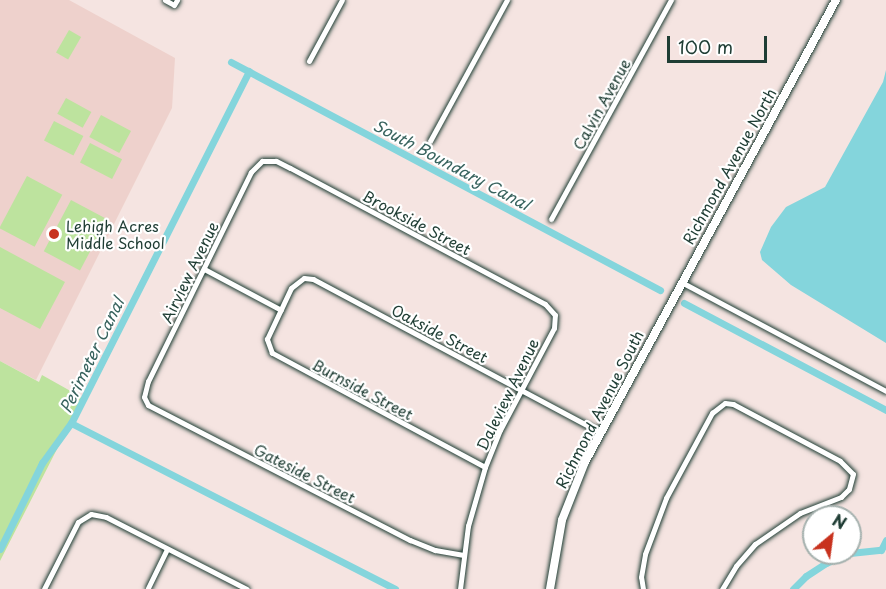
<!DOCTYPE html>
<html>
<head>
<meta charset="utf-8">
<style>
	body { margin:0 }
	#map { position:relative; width:886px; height:589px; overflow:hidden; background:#f5e4e1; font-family:"Playpen Sans",sans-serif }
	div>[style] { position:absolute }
	.built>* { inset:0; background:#eed1cc }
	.green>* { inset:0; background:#bde39e; transform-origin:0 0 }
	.water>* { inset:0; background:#84d5dc }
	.canal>* { height:7px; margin:-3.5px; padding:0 3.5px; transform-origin:3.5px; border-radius:3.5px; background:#84d5dc }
	.roads { filter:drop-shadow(0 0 2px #1f3d34) drop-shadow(0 0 2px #1f3d34) }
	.street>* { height:5px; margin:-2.5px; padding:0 2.5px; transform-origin:2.5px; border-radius:2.5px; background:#fff }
	.secondary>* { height:8px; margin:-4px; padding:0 4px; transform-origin:4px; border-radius:4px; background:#fff }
	.dots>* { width:16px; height:16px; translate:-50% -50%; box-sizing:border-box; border:3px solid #fff; border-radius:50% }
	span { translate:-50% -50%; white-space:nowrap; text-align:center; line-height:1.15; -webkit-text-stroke:4.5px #fff; paint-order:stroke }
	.street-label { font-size:15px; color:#1f3d34 }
	.poi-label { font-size:15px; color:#1f3d34 }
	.left { translate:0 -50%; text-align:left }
	.water-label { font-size:16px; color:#38635e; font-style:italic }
	.north { position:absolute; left:802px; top:505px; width:60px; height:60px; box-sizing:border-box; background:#fff; border:2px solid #a5b1ae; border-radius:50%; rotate:29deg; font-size:16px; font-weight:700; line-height:24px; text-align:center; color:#1f3d34 }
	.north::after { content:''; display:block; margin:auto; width:21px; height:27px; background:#c8321e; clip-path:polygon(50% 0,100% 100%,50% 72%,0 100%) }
	.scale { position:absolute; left:667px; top:36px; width:100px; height:27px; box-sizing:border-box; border:3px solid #1f3d34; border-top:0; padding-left:8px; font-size:18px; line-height:21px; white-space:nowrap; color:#1f3d34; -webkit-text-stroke:4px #fff; paint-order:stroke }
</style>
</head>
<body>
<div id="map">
	<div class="built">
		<div style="clip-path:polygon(0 0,69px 0,175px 58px,172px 108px,36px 380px,0 361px)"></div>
	</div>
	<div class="green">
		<div style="left:69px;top:30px;width:14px;height:26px;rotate:30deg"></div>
		<div style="left:66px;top:98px;width:29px;height:18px;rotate:29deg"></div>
		<div style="left:101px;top:115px;width:34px;height:25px;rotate:28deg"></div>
		<div style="left:54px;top:121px;width:33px;height:22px;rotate:27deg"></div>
		<div style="left:90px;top:143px;width:36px;height:22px;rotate:27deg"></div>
		<div style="left:27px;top:176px;width:40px;height:59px;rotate:28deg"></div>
		<div style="left:71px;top:200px;width:41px;height:58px;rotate:28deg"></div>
		<div style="clip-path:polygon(0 247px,65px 282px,40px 329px,0 308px)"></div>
		<div style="clip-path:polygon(0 361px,39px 382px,42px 375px,83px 398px,0 561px)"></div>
	</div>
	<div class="water">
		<div style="clip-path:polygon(886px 70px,886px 343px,791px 285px,762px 260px,760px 252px,771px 227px,786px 207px,825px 187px,883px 82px)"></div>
	</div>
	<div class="canal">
		<div style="left:231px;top:62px;width:486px;rotate:28deg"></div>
		<div style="left:249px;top:71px;width:394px;rotate:116.8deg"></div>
		<div style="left:71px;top:423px;width:364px;rotate:27.1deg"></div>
		<div style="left:684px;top:303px;width:229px;rotate:27.9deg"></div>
		<div style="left:0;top:549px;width:96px;rotate:-64deg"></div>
		<div style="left:42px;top:463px;width:49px;rotate:-54.1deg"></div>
		<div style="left:850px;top:553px;width:31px;rotate:-6deg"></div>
		<div style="left:881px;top:550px;width:11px;rotate:-63deg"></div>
		<div style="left:793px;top:589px;width:18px;rotate:-45deg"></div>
		<div style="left:806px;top:576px;width:24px;rotate:-33deg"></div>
		<div style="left:826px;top:563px;width:23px;rotate:-25deg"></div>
	</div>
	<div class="roads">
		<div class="street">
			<div style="left:165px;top:0;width:10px;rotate:29deg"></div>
			<div style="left:174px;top:5px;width:6px;rotate:-59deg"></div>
			<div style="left:309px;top:61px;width:69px;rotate:-61.6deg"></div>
			<div style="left:430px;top:141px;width:161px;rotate:-61.4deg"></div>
			<div style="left:551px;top:219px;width:250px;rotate:-61.3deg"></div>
			<div style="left:204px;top:269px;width:87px;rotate:28deg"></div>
			<div style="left:681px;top:282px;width:232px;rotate:28deg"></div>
			<div style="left:485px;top:467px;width:242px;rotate:-151.8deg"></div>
			<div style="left:272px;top:353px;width:15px;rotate:-110deg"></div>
			<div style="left:267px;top:339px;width:56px;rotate:-64.8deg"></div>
			<div style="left:291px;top:288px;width:16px;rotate:-38deg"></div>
			<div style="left:304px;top:278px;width:9px;rotate:6deg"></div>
			<div style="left:313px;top:279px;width:325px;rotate:28.1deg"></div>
			<div style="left:148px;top:588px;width:43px;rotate:-64deg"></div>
			<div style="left:44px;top:589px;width:75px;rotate:-63.1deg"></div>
			<div style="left:78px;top:522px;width:15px;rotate:-32deg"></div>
			<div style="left:91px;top:514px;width:15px;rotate:11deg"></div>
			<div style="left:106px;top:517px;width:158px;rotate:27.1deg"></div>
			<div style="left:460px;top:589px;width:64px;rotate:-82.8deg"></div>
			<div style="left:468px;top:526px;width:61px;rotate:-73.9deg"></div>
			<div style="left:485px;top:467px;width:40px;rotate:-68deg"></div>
			<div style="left:500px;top:430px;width:115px;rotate:-62.1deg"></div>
			<div style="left:554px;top:328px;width:13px;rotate:-86deg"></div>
			<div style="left:555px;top:315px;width:15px;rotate:-132deg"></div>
			<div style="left:545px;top:304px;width:289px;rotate:-151.9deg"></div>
			<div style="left:290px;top:168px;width:16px;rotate:-153deg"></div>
			<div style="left:276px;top:161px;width:14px;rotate:180deg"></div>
			<div style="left:262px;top:161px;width:16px;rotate:135deg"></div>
			<div style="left:251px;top:172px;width:233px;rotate:116.2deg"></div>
			<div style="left:148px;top:381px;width:16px;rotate:104deg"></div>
			<div style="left:144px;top:397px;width:9px;rotate:63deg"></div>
			<div style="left:148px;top:405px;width:295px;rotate:27.3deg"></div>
			<div style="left:410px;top:540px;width:27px;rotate:22deg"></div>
			<div style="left:435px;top:550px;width:29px;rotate:10deg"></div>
			<div style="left:643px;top:589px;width:12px;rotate:-99deg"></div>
			<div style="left:641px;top:577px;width:23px;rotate:-80deg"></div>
			<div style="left:645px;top:554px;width:60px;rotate:-69.4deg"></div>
			<div style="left:666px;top:498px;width:97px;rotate:-61.6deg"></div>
			<div style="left:712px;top:413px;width:16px;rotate:-38deg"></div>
			<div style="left:725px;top:403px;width:8px;rotate:7deg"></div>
			<div style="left:733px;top:404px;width:121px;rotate:28deg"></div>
			<div style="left:840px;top:461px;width:18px;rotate:45deg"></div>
			<div style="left:853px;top:474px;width:16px;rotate:105deg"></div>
			<div style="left:849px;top:489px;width:11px;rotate:135deg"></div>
			<div style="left:841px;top:497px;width:44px;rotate:158.7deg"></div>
			<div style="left:800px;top:513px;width:55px;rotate:145.4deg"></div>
			<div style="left:755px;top:544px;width:29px;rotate:131deg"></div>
			<div style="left:736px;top:566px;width:27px;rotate:121deg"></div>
		</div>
		<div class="secondary">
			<div style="left:550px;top:589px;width:70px;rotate:-80.1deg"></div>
			<div style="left:562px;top:520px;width:62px;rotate:-68.4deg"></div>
			<div style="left:585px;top:462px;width:526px;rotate:-61.49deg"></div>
		</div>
	</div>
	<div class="dots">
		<div style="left:54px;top:234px;background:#c8321e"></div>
	</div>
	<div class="street-label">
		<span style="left:601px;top:104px;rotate:-61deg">Calvin Avenue</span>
		<span style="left:729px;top:166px;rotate:-61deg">Richmond Avenue North</span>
		<span style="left:417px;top:222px;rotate:28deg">Brookside Street</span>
		<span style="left:189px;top:272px;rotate:-64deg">Airview Avenue</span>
		<span style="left:440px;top:333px;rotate:28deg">Oakside Street</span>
		<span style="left:363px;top:389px;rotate:28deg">Burnside Street</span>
		<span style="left:507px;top:394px;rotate:-64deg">Daleview Avenue</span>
		<span style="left:599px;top:409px;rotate:-63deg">Richmond Avenue South</span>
		<span style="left:305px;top:473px;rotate:27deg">Gateside Street</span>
	</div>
	<div class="poi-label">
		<span class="left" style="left:66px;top:234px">Lehigh Acres<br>Middle School</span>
	</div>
	<div class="water-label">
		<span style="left:452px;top:164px;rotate:28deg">South Boundary Canal</span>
		<span style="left:91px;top:355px;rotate:-64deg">Perimeter Canal</span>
	</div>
	<div class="north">N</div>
	<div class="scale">100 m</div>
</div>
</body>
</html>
